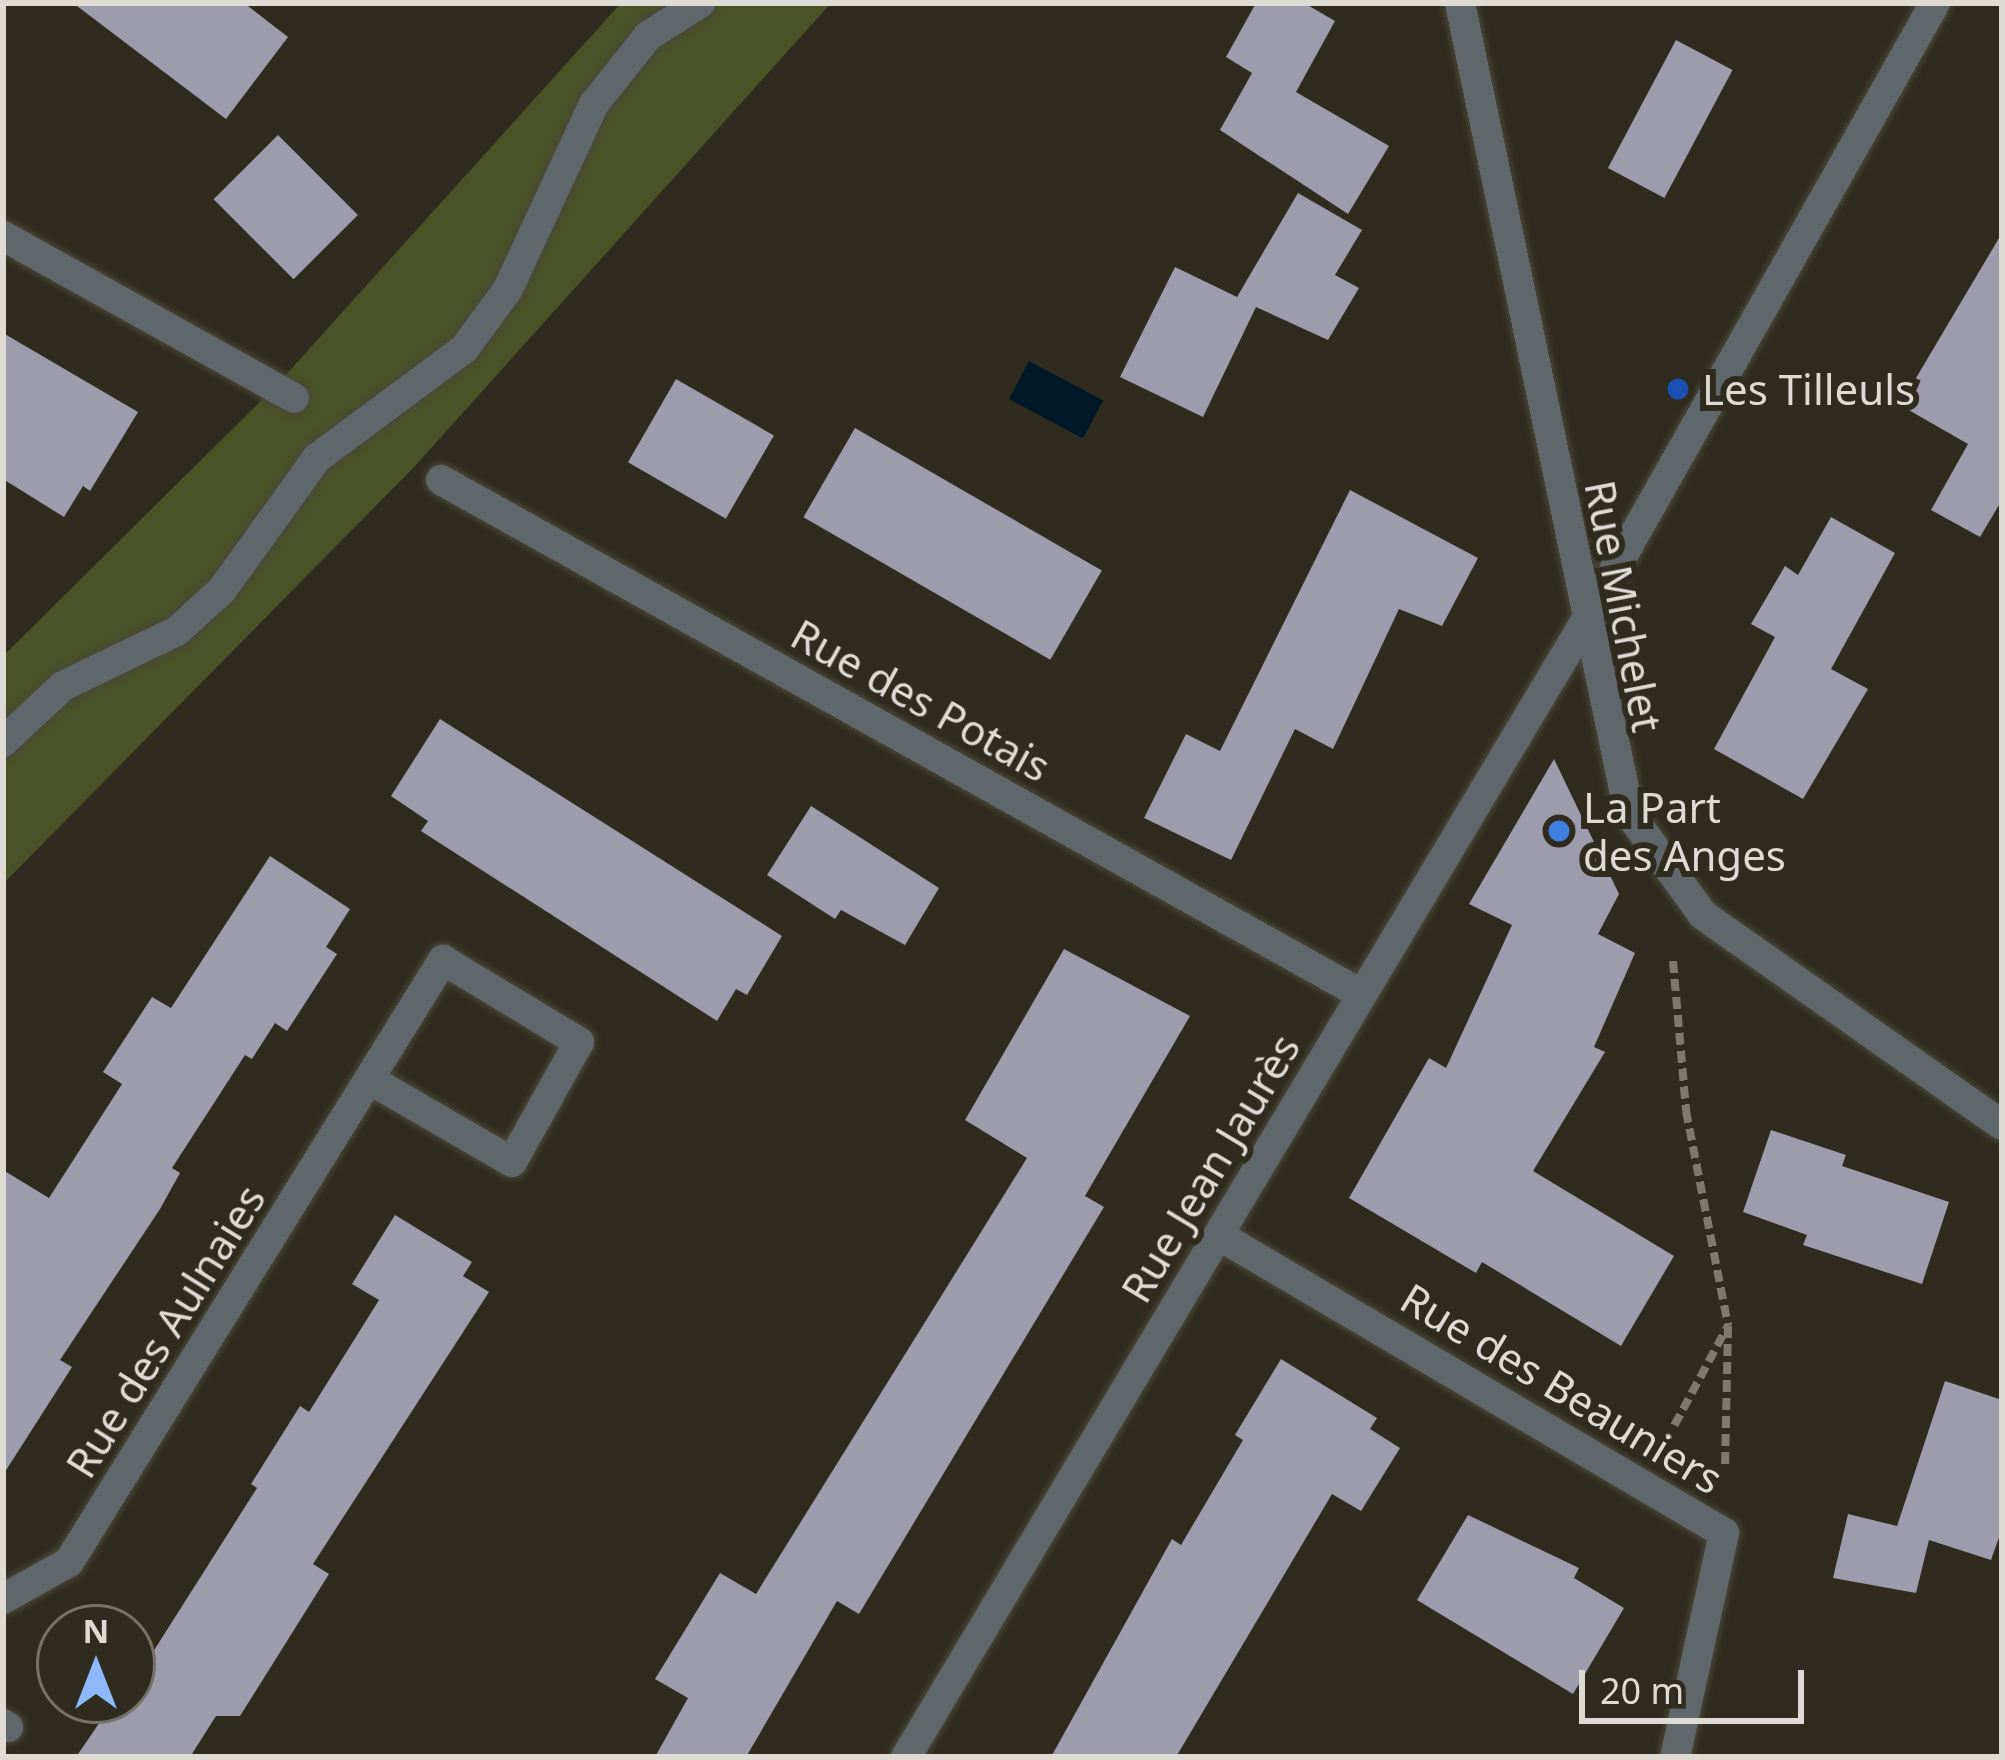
<!DOCTYPE html>
<html>
<head>
<meta charset="utf-8">
<style>
	body { margin:0 }
	#map { position:relative; width:2005px; height:1760px; overflow:hidden; background:#2f2c1f; font-family:"Noto Sans",sans-serif }
	div>[style] { position:absolute }
	.green>* { inset:0; background:#4a5228 }
	.water>* { inset:0; background:#001828; transform-origin:0 0 }
	.building>* { inset:0; background:#9c9cac; transform-origin:0 0 }
	.path>* { height:8px; margin-top:-4px; transform-origin:0; background:repeating-linear-gradient(90deg,#7c796e 0 12px,transparent 0 18px) }
	.roads { filter:drop-shadow(0 0 3px #4b483c) drop-shadow(0 0 3px #4b483c) }
	.service>* { height:30px; margin:-15px; padding:0 15px; transform-origin:15px; border-radius:15px; background:#5f676a }
	.pedestrian>* { height:30px; margin:-15px; padding:0 15px; transform-origin:15px; border-radius:15px; background:#5f676a }
	.minor>* { height:30px; margin:-15px; padding:0 15px; transform-origin:15px; border-radius:15px; background:#5f676a }
	.dots>* { width:33px; height:33px; translate:-50% -50%; box-sizing:border-box; border:6px solid #2f2c1f; border-radius:50% }
	span { translate:-50% -50%; white-space:nowrap; text-align:center; line-height:1.15; -webkit-text-stroke:12px #2f2c1f; paint-order:stroke }
	.poi-label { font-size:42px; color:#dddbd3 }
	.left { translate:0 -50%; text-align:left }
	.street-label { font-size:42px; color:#dddbd3 }
	.frame { position:absolute; inset:0; border:6px solid #dddbd3; pointer-events:none }
	.north { position:absolute; left:36px; top:1604px; width:120px; height:120px; box-sizing:border-box; background:#2f2c1f; border:3px solid #757267; border-radius:50%; rotate:0deg; font-size:33px; font-weight:700; line-height:48px; text-align:center; color:#dddbd3 }
	.north::after { content:''; display:block; margin:auto; width:42px; height:54px; background:#8eb9fc; clip-path:polygon(50% 0,100% 100%,50% 72%,0 100%) }
	.scale { position:absolute; left:1579px; top:1670px; width:225px; height:54px; box-sizing:border-box; border:6px solid #dddbd3; border-top:0; padding-left:15px; font-size:36px; line-height:42px; white-space:nowrap; color:#dddbd3; -webkit-text-stroke:9px #2f2c1f; paint-order:stroke }
</style>
</head>
<body>
<div id="map">
	<div class="green">
		<div style="clip-path:polygon(621px 3px,831px 3px,415px 466px,3px 884px,3px 656px,274px 388px)"></div>
	</div>
	<div class="water">
		<div style="left:1029px;top:361px;width:84px;height:43px;rotate:28deg"></div>
	</div>
	<div class="building">
		<div style="clip-path:polygon(73px 3px,244px 3px,288px 37px,226px 119px)"></div>
		<div style="clip-path:polygon(1256px 3px,1304px 3px,1335px 21px,1296px 92px,1389px 146px,1348px 214px,1220px 130px,1252px 73px,1226px 57px)"></div>
		<div style="left:1676px;top:40px;width:64px;height:145px;rotate:28deg"></div>
		<div style="left:278px;top:135px;width:113px;height:91px;rotate:45deg"></div>
		<div style="clip-path:polygon(1298px 193px,1362px 230px,1335px 275px,1359px 288px,1328px 340px,1256px 307px,1203px 417px,1120px 377px,1175px 267px,1237px 297px)"></div>
		<div style="clip-path:polygon(2002px 233px,2002px 500px,1980px 537px,1931px 510px,1968px 444px,1900px 405px)"></div>
		<div style="clip-path:polygon(3px 333px,138px 412px,90px 491px,83px 486px,64px 517px,3px 479px)"></div>
		<div style="left:676px;top:379px;width:113px;height:96px;rotate:30deg"></div>
		<div style="left:855px;top:428px;width:285px;height:103px;rotate:30deg"></div>
		<div style="clip-path:polygon(1350px 490px,1478px 558px,1442px 626px,1399px 609px,1333px 749px,1295px 729px,1231px 860px,1144px 818px,1186px 734px,1220px 751px)"></div>
		<div style="clip-path:polygon(1831px 517px,1895px 553px,1831px 669px,1868px 689px,1803px 799px,1714px 749px,1775px 637px,1751px 624px,1785px 566px,1798px 575px)"></div>
		<div style="clip-path:polygon(440px 719px,782px 936px,747px 995px,736px 989px,717px 1021px,421px 831px,428px 821px,391px 796px)"></div>
		<div style="clip-path:polygon(1554px 759px,1619px 894px,1598px 934px,1635px 953px,1594px 1047px,1605px 1052px,1533px 1171px,1674px 1256px,1621px 1346px,1482px 1262px,1476px 1273px,1349px 1198px,1429px 1058px,1446px 1068px,1512px 925px,1469px 904px)"></div>
		<div style="clip-path:polygon(811px 806px,939px 888px,905px 945px,841px 910px,835px 919px,767px 875px)"></div>
		<div style="clip-path:polygon(270px 856px,350px 909px,326px 947px,337px 954px,287px 1031px,275px 1023px,252px 1059px,245px 1055px,172px 1168px,180px 1173px,160px 1209px,60px 1360px,72px 1367px,3px 1475px,3px 1170px,49px 1198px,122px 1084px,103px 1072px,152px 997px,171px 1008px)"></div>
		<div style="clip-path:polygon(1064px 949px,1190px 1016px,1085px 1196px,1104px 1207px,859px 1614px,837px 1601px,746px 1757px,655px 1757px,688px 1698px,655px 1679px,720px 1573px,756px 1594px,1027px 1158px,965px 1120px)"></div>
		<div style="clip-path:polygon(1771px 1130px,1846px 1155px,1842px 1166px,1949px 1202px,1922px 1284px,1803px 1245px,1807px 1235px,1743px 1212px)"></div>
		<div style="clip-path:polygon(395px 1215px,472px 1262px,463px 1276px,489px 1292px,313px 1564px,329px 1574px,240px 1716px,216px 1716px,190px 1757px,76px 1757px,115px 1700px,132px 1700px,132px 1685px,257px 1488px,251px 1484px,300px 1406px,309px 1412px,379px 1300px,352px 1284px)"></div>
		<div style="clip-path:polygon(1281px 1359px,1377px 1418px,1370px 1429px,1400px 1448px,1361px 1511px,1332px 1494px,1176px 1757px,1051px 1757px,1172px 1539px,1181px 1545px,1243px 1440px,1235px 1435px)"></div>
		<div style="clip-path:polygon(1945px 1381px,2002px 1400px,2002px 1529px,1991px 1560px,1929px 1540px,1916px 1593px,1833px 1578px,1848px 1514px,1897px 1526px)"></div>
		<div style="clip-path:polygon(1468px 1515px,1579px 1568px,1574px 1578px,1624px 1608px,1573px 1694px,1417px 1600px)"></div>
	</div>
	<div class="path">
		<div style="left:1673px;top:961px;width:151px;rotate:85deg"></div>
		<div style="left:1686px;top:1111px;width:219px;rotate:78.9deg"></div>
		<div style="left:1728px;top:1326px;width:143px;rotate:91.2deg"></div>
		<div style="left:1666px;top:1441px;width:129px;rotate:-61.8deg"></div>
	</div>
	<div class="roads">
		<div class="service">
			<div style="left:3px;top:1724px;width:6px;rotate:31deg"></div>
		</div>
		<div class="pedestrian">
			<div style="left:3px;top:742px;width:82px;rotate:-43deg"></div>
			<div style="left:63px;top:686px;width:127px;rotate:-25.8deg"></div>
			<div style="left:177px;top:631px;width:61px;rotate:-42.3deg"></div>
			<div style="left:222px;top:590px;width:163px;rotate:-54.3deg"></div>
			<div style="left:317px;top:458px;width:183px;rotate:-36.6deg"></div>
			<div style="left:464px;top:349px;width:74px;rotate:-53.7deg"></div>
			<div style="left:508px;top:289px;width:204px;rotate:-65.1deg"></div>
			<div style="left:594px;top:104px;width:87px;rotate:-51.5deg"></div>
			<div style="left:648px;top:36px;width:62px;rotate:-32.4deg"></div>
		</div>
		<div class="minor">
			<div style="left:1460px;top:3px;width:827px;rotate:78.21deg"></div>
			<div style="left:1629px;top:813px;width:126px;rotate:54deg"></div>
			<div style="left:1703px;top:915px;width:365px;rotate:35.1deg"></div>
			<div style="left:3px;top:236px;width:333px;rotate:29.1deg"></div>
			<div style="left:441px;top:480px;width:1054px;rotate:29.19deg"></div>
			<div style="left:1220px;top:1236px;width:585px;rotate:30.51deg"></div>
			<div style="left:1724px;top:1533px;width:229px;rotate:102.3deg"></div>
			<div style="left:3px;top:1599px;width:76px;rotate:-29.3deg"></div>
			<div style="left:69px;top:1562px;width:709px;rotate:-58.15deg"></div>
			<div style="left:443px;top:960px;width:159px;rotate:31.1deg"></div>
			<div style="left:579px;top:1042px;width:137px;rotate:119.2deg"></div>
			<div style="left:512px;top:1162px;width:162px;rotate:-149.9deg"></div>
			<div style="left:906px;top:1757px;width:1323px;rotate:-59.11deg"></div>
			<div style="left:1585px;top:622px;width:711px;rotate:-60.51deg"></div>
		</div>
	</div>
	<div class="dots">
		<div style="left:1678px;top:389px;background:#1a4fb4"></div>
		<div style="left:1559px;top:831px;background:#3f7fe0"></div>
	</div>
	<div class="poi-label">
		<span class="left" style="left:1702px;top:389px">Les Tilleuls</span>
		<span class="left" style="left:1583px;top:831px">La Part<br>des Anges</span>
	</div>
	<div class="street-label">
		<span style="left:1624px;top:606px;rotate:79deg">Rue Michelet</span>
		<span style="left:921px;top:700px;rotate:29deg">Rue des Potais</span>
		<span style="left:1210px;top:1168px;rotate:-59deg">Rue Jean Jaurès</span>
		<span style="left:165px;top:1331px;rotate:-58deg">Rue des Aulnaies</span>
		<span style="left:1562px;top:1388px;rotate:31deg">Rue des Beauniers</span>
	</div>
	<div class="frame"></div>
	<div class="north">N</div>
	<div class="scale">20 m</div>
</div>
</body>
</html>
